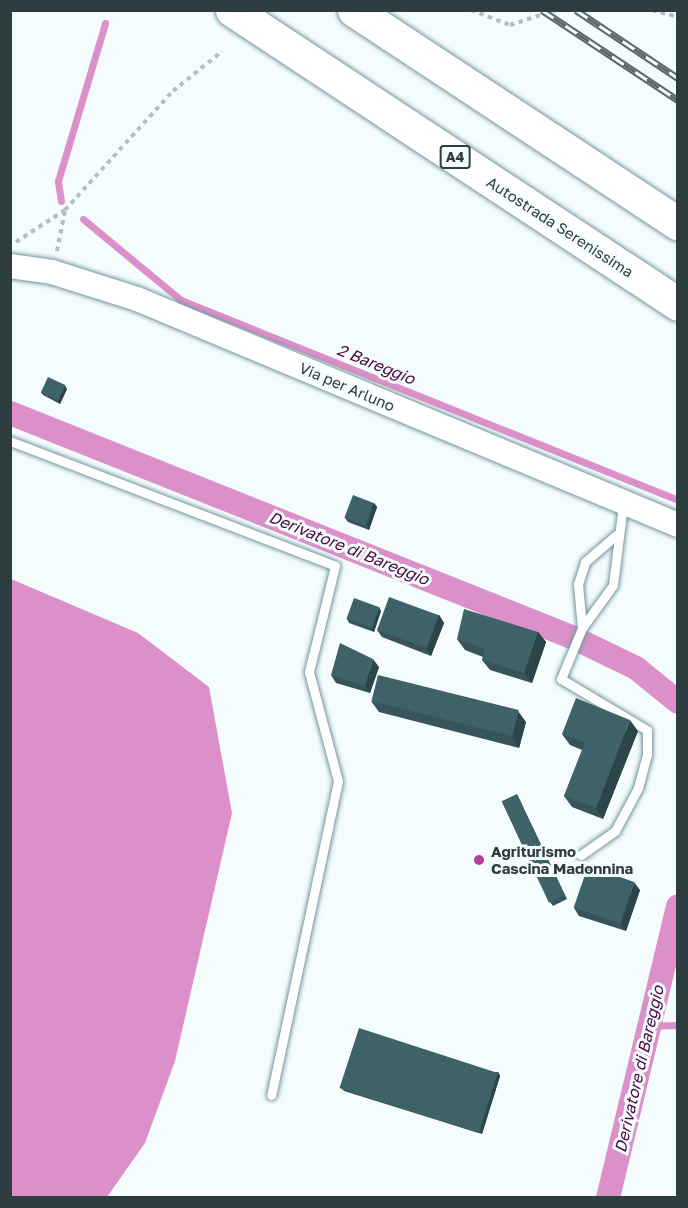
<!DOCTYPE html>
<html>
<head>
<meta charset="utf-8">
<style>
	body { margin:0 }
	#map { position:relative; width:688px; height:1208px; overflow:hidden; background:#f4fcfd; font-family:"Golos Text",sans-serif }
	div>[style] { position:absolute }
	.water>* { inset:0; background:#db90c9 }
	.stream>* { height:7px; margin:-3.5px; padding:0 3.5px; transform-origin:3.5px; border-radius:3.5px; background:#db90c9 }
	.canal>* { height:24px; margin:-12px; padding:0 12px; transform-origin:12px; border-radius:12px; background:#db90c9 }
	.path>* { height:4px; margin-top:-2px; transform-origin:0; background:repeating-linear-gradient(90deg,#b3bebf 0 4.5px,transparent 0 9px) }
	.roads { filter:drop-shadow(0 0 2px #72979e) drop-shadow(0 0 2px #72979e) }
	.service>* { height:9px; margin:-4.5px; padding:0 4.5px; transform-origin:4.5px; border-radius:4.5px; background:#fff }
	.tertiary>* { height:24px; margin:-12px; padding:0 12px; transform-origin:12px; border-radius:12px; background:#fff }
	.motorway>* { height:33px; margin:-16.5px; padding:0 16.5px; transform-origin:16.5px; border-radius:16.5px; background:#fff }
	.rail>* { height:7px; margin-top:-3.5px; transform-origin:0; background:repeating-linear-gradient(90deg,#f4fcfd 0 14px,#5a686a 0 28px); box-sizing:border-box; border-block:2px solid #5a686a }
	.wall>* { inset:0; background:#365459 }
	.shaded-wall>* { inset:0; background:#2c4549 }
	.building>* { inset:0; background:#3f6268; transform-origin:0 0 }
	.dots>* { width:16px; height:16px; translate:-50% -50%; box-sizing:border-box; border:3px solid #f4fcfd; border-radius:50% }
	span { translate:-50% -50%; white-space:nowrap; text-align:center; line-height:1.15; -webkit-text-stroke:6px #f4fcfd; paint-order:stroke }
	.shield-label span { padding:2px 4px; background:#f4fcfd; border:2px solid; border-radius:4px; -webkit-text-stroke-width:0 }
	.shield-label { font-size:14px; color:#2d3c3f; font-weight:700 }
	.street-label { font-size:15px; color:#2d3c3f }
	.poi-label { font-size:15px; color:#2d3c3f; font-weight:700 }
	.left { translate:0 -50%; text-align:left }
	.water-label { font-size:16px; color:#4c0941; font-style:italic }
	.frame { position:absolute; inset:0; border:12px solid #2d3c3f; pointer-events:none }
</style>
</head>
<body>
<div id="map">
	<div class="water">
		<div style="clip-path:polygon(11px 579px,138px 633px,209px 687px,232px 813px,175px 1061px,145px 1143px,107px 1197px,11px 1197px)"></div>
	</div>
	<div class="stream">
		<div style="left:61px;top:201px;width:20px;rotate:-99deg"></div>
		<div style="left:58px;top:181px;width:165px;rotate:-73.4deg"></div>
		<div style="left:83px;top:219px;width:127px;rotate:39.6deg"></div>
		<div style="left:181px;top:300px;width:536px;rotate:21.92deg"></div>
		<div style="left:649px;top:1026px;width:29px;rotate:-2deg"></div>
	</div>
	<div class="canal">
		<div style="left:10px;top:413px;width:607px;rotate:21.75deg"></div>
		<div style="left:574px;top:638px;width:69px;rotate:25.8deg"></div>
		<div style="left:636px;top:668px;width:54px;rotate:39deg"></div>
		<div style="left:608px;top:1198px;width:300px;rotate:-76.5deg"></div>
	</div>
	<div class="path">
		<div style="left:471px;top:10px;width:42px;rotate:21deg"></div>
		<div style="left:510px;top:25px;width:48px;rotate:-18.1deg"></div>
		<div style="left:652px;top:10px;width:27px;rotate:15deg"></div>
		<div style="left:16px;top:242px;width:59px;rotate:-33.1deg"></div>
		<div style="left:57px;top:251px;width:42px;rotate:-79deg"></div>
		<div style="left:65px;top:210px;width:161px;rotate:-47.8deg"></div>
		<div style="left:173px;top:91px;width:60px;rotate:-39deg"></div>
	</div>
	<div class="roads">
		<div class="service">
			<div style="left:10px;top:441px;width:348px;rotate:21deg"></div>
			<div style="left:335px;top:566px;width:109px;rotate:103.8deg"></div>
			<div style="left:309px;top:672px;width:113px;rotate:75.1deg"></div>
			<div style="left:338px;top:781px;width:321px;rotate:102deg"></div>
			<div style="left:582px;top:628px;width:44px;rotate:-95.2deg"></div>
			<div style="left:578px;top:584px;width:23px;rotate:-72deg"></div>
			<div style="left:585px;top:562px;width:41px;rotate:-41.1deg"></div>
			<div style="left:581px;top:855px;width:42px;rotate:-35.2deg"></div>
			<div style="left:615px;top:831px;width:49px;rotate:-61.9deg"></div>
			<div style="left:638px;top:788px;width:34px;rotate:-75deg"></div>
			<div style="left:647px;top:755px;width:25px;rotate:-90deg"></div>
			<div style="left:647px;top:730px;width:100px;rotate:-149.3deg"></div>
			<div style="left:561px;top:679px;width:55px;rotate:-67.6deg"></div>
			<div style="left:582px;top:628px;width:53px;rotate:-54.2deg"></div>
			<div style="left:613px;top:585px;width:81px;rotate:-82.9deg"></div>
		</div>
		<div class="tertiary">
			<div style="left:10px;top:266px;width:42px;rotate:8.1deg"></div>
			<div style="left:52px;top:272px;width:89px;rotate:17.6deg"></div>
			<div style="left:137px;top:299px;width:586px;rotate:22.67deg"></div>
		</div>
		<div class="motorway">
			<div style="left:232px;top:10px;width:534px;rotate:33.39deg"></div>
			<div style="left:354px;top:10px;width:388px;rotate:33.4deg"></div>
		</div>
	</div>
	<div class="rail">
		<div style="left:542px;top:10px;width:163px;rotate:33.5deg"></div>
		<div style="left:576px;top:10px;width:123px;rotate:33.7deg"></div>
	</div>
	<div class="wall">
		<div style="clip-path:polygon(67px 389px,60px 404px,43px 395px,41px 392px)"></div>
		<div style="clip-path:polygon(374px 503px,377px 507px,369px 530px,348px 522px,345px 518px)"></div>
		<div style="clip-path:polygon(381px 611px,374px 632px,349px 623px,347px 619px)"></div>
		<div style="clip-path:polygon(439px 615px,444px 623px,431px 656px,382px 637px,377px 630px)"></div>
		<div style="clip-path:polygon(538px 632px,546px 642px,532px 683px,490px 670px,482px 660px,483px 657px,465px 650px,457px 639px)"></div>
		<div style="clip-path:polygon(379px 667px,370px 693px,336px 683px,331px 675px)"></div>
		<div style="clip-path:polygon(371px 701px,526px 722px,519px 748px,379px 712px)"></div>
		<div style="clip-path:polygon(638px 731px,603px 819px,572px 807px,564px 796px,582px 750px,570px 745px,562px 734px)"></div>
		<div style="clip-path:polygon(517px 794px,567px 899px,553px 906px,550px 902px)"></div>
		<div style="clip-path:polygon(640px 890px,626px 931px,579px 916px,574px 908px)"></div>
		<div style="clip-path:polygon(498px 1072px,500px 1076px,482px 1134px,344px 1091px,341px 1088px)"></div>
	</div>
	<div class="shaded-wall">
		<div style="clip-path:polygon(65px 385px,67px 389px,60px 404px,57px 400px)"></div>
		<div style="clip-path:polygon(374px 503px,377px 507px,369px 530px,367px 526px)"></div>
		<div style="clip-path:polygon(379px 607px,381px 611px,374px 632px,371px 628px)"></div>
		<div style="clip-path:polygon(439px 615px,444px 623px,431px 656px,426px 648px)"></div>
		<div style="clip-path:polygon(538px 632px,546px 642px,532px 683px,524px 673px)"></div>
		<div style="clip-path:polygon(373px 659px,379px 667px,370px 693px,365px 686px)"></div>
		<div style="clip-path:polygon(518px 711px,526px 722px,519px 748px,511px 737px)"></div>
		<div style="clip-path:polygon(630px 720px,638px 731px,603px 819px,596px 808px)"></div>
		<div style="clip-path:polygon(634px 882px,640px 890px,626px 931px,621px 924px)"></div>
		<div style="clip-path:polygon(498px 1072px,500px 1076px,482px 1134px,480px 1131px)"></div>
	</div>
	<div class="building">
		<div style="left:48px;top:377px;width:19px;height:17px;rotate:25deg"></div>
		<div style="left:353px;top:495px;width:22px;height:24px;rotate:21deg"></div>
		<div style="left:389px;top:597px;width:53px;height:35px;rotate:20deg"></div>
		<div style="left:354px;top:598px;width:27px;height:22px;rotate:20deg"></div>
		<div style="clip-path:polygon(464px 609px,538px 632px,524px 673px,482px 660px,485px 649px,457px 639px)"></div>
		<div style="clip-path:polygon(340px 643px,373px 659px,365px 686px,331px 675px)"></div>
		<div style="left:378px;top:675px;width:145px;height:27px;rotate:14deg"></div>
		<div style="clip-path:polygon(576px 698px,630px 720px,596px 808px,564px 796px,585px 743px,562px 734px)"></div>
		<div style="left:517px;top:794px;width:112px;height:17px;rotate:65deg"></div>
		<div style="left:588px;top:866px;width:49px;height:44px;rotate:19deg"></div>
		<div style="left:359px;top:1028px;width:146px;height:63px;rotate:18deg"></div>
	</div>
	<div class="dots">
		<div style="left:479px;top:860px;background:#b1409c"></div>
	</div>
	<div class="shield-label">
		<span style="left:455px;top:157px">A4</span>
	</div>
	<div class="street-label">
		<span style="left:560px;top:227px;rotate:33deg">Autostrada Serenissima</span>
		<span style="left:347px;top:387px;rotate:23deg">Via per Arluno</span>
	</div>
	<div class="poi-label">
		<span class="left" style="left:491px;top:860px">Agriturismo<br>Cascina Madonnina</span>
	</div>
	<div class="water-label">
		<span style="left:376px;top:364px;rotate:22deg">2 Bareggio</span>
		<span style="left:349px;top:548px;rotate:22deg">Derivatore di Bareggio</span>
		<span style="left:639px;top:1069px;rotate:-77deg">Derivatore di Bareggio</span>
	</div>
	<div class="frame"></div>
</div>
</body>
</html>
